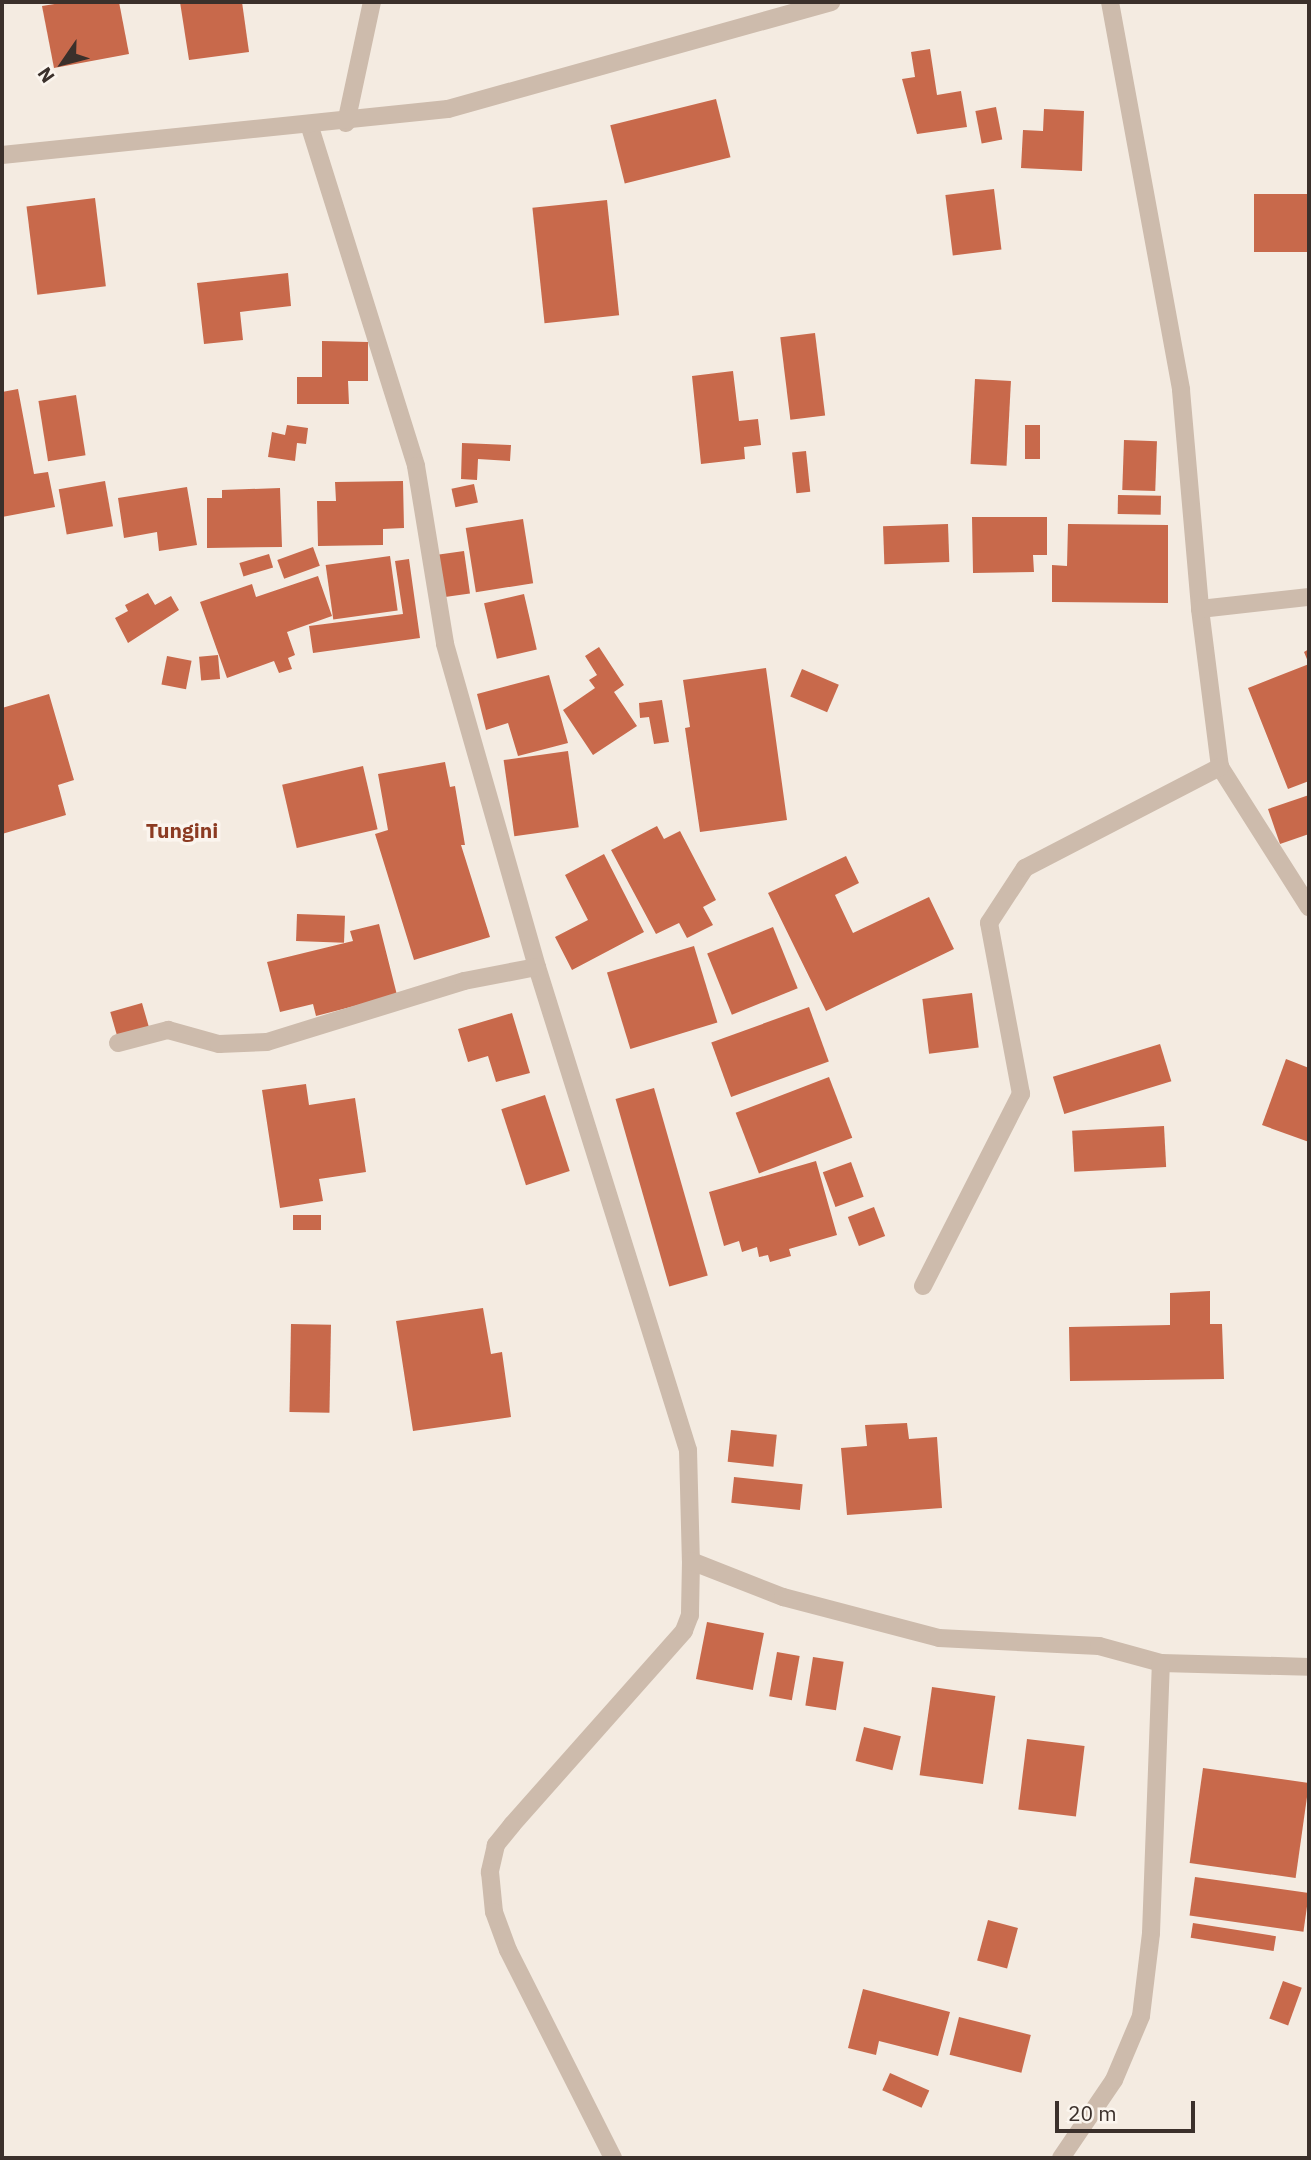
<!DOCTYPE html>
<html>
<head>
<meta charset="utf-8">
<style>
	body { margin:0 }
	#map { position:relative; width:1311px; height:2160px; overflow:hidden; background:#f4ebe1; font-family:"IBM Plex Sans",sans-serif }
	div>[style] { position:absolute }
	.building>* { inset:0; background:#c8694b; transform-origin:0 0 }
	.minor>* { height:18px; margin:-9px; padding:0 9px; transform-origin:9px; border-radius:9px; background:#cdbbac }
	span { translate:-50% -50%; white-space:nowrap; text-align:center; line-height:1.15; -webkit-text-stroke:7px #fbf5ee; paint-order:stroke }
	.quarter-label { font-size:21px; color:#8c3b22; font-weight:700 }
	.frame { position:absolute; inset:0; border:4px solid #3b302b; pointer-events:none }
	.north { position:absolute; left:28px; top:28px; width:70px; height:70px; -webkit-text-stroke:5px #fbf5ee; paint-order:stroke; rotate:235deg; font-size:19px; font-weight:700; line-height:28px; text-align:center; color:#3b302b }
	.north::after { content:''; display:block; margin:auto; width:24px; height:32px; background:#3b302b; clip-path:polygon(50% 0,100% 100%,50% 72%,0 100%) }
	.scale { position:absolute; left:1055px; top:2101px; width:140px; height:32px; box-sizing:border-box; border:4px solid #3b302b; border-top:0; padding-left:9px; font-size:21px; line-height:24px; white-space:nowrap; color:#3b302b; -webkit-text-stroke:5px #fbf5ee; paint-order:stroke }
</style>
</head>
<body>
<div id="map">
	<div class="building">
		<div style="clip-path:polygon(67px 2px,119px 2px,129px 54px,54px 68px,42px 6px)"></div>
		<div style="clip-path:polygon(180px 2px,242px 2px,249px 52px,189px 60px)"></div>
		<div style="clip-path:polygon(930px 49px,937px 95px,961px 91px,967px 127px,917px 134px,902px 79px,915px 77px,911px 52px)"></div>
		<div style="left:716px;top:99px;width:60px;height:109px;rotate:76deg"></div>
		<div style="left:996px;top:107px;width:33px;height:21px;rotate:79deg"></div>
		<div style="clip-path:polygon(1044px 109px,1084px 111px,1082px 171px,1021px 168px,1023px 130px,1043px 131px)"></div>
		<div style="left:994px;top:189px;width:61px;height:49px;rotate:83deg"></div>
		<div style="left:1254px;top:194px;width:55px;height:58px"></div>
		<div style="left:95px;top:198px;width:89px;height:69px;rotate:83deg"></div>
		<div style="left:607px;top:200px;width:116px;height:75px;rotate:84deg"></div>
		<div style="clip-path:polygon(288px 273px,291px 306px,240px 312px,243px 340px,204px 344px,197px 283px)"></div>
		<div style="left:815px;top:333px;width:83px;height:35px;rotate:83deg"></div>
		<div style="clip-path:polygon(322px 341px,368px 342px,368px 381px,348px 381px,349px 404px,297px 404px,297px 377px,322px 377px)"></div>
		<div style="clip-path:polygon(733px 371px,739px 421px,758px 419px,761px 445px,744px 447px,745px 459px,701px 464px,692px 376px)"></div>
		<div style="left:975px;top:379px;width:36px;height:85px;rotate:3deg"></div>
		<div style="clip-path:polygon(18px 389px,34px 474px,48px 472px,55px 507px,2px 517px,2px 392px)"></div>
		<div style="left:76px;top:395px;width:61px;height:38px;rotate:81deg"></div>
		<div style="clip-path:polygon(287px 425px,308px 428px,306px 444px,297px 443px,295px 461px,268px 457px,272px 432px,285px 435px)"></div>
		<div style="left:1025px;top:425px;width:15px;height:34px"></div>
		<div style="left:1124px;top:440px;width:33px;height:50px;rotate:2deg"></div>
		<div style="clip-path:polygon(462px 443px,511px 445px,510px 461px,478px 459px,477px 480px,461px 479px)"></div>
		<div style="left:806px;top:451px;width:41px;height:14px;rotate:84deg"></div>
		<div style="left:105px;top:481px;width:46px;height:47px;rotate:80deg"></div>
		<div style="clip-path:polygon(403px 481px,404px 528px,383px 529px,383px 545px,318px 546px,317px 501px,336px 501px,335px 482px)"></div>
		<div style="left:474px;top:484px;width:19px;height:23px;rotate:78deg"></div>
		<div style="clip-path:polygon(187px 487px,197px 545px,159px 551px,157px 532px,124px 538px,118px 498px)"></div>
		<div style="clip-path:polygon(280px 488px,282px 547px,207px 548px,207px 498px,222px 498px,222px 490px)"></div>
		<div style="left:1118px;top:495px;width:43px;height:19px;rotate:1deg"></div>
		<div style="clip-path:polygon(972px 517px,1047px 517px,1047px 555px,1033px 555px,1034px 572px,973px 573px)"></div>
		<div style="left:523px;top:519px;width:65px;height:58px;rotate:81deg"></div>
		<div style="left:948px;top:524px;width:38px;height:65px;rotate:88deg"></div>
		<div style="clip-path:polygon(1068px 524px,1168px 525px,1168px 603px,1052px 602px,1052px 565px,1067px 566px)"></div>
		<div style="left:313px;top:547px;width:20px;height:38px;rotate:70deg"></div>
		<div style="left:464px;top:551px;width:43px;height:27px;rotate:82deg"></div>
		<div style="left:269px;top:554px;width:14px;height:31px;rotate:73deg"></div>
		<div style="left:390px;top:556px;width:55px;height:65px;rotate:82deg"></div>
		<div style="clip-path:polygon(409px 559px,420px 638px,313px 653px,309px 626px,403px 614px,395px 561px)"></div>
		<div style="clip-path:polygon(318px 576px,332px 616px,287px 632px,295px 655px,288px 658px,292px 669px,279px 673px,274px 661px,227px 678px,200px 602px,252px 584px,256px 597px)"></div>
		<div style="clip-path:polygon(148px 593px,155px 605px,171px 596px,179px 610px,128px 643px,115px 618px,128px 611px,125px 605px)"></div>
		<div style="left:524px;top:594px;width:57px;height:41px;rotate:77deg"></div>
		<div style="clip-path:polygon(599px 647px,624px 685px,614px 692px,637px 726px,593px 755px,563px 710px,595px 688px,589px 680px,597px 675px,585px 656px)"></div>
		<div style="clip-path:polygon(1309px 649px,1309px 781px,1288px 789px,1248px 688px,1309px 664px,1304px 652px)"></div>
		<div style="left:218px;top:655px;width:24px;height:19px;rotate:85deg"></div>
		<div style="left:167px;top:656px;width:25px;height:29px;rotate:11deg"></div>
		<div style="clip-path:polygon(766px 668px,787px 820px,700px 832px,685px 728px,690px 727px,683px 680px)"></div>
		<div style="left:802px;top:669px;width:40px;height:30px;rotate:23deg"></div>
		<div style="clip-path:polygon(549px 675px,568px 743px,518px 756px,508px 723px,486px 730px,477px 694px)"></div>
		<div style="clip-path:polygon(49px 694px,74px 780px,58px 785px,66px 815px,2px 834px,2px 708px)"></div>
		<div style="clip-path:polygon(662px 700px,669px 742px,654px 744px,649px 717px,640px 718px,639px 703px)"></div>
		<div style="left:568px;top:751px;width:77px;height:65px;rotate:82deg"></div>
		<div style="clip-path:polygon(445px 762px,450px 787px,455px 786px,465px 845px,461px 845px,490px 937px,414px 960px,375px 834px,388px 830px,378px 774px)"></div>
		<div style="left:363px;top:766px;width:65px;height:83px;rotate:77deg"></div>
		<div style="clip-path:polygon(1309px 795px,1309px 834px,1280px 844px,1268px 809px)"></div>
		<div style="clip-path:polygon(657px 826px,664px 839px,680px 831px,716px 900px,703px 907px,713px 925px,687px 938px,679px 923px,656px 934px,611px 850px)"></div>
		<div style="clip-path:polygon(604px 854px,644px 932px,572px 970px,555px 937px,588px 920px,565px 875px)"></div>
		<div style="clip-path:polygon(846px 856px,859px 883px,835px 895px,853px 933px,929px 897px,954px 949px,826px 1011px,768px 893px)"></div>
		<div style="left:297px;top:914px;width:48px;height:27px;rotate:2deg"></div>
		<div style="clip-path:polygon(379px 924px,397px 995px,316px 1016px,313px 1004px,280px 1012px,267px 962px,353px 941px,350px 931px)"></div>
		<div style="left:773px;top:927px;width:66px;height:71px;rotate:68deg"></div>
		<div style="left:694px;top:946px;width:80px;height:91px;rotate:73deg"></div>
		<div style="left:972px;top:993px;width:55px;height:50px;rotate:83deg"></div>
		<div style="left:142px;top:1003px;width:26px;height:33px;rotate:74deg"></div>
		<div style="left:809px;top:1007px;width:58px;height:104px;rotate:70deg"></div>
		<div style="clip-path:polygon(512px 1013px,530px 1073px,496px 1082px,488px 1056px,468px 1062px,458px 1029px)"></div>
		<div style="left:1160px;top:1044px;width:39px;height:112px;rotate:73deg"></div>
		<div style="clip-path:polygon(1286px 1059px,1309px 1068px,1309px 1142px,1262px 1125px)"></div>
		<div style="left:829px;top:1077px;width:65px;height:100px;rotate:69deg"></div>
		<div style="clip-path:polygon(306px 1084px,309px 1105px,355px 1098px,366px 1172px,319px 1179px,323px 1201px,280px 1208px,262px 1090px)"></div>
		<div style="left:654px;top:1088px;width:195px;height:40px;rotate:74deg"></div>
		<div style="left:545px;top:1095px;width:80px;height:46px;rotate:72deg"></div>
		<div style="left:1164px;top:1126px;width:41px;height:92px;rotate:87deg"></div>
		<div style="clip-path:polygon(816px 1161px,837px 1235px,789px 1249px,791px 1256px,770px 1262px,768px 1255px,759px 1257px,757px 1247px,742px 1252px,739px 1241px,724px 1246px,709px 1192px)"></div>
		<div style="left:851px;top:1162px;width:37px;height:30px;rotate:70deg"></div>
		<div style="left:874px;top:1207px;width:31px;height:28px;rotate:69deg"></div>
		<div style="left:293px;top:1215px;width:28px;height:15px"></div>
		<div style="clip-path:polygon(1210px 1291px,1210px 1324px,1222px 1324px,1224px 1379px,1070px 1381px,1069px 1327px,1170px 1325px,1170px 1293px)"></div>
		<div style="clip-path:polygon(483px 1308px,491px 1354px,502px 1352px,511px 1417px,413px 1431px,396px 1321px)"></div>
		<div style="left:291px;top:1324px;width:40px;height:88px;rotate:1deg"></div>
		<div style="clip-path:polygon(907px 1423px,909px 1439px,937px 1437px,942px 1508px,847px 1515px,841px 1448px,867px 1446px,865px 1425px)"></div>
		<div style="left:731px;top:1430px;width:46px;height:32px;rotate:6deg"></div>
		<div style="left:734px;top:1477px;width:69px;height:26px;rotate:6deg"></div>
		<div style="left:707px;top:1622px;width:58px;height:58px;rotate:11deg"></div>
		<div style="left:777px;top:1652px;width:23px;height:45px;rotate:10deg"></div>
		<div style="left:813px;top:1657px;width:31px;height:49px;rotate:9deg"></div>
		<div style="left:932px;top:1687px;width:64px;height:89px;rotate:8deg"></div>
		<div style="left:864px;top:1727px;width:38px;height:35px;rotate:14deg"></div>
		<div style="left:1027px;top:1739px;width:58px;height:71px;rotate:7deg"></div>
		<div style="left:1203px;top:1768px;width:107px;height:96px;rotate:8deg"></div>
		<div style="left:1195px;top:1877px;width:115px;height:39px;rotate:8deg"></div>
		<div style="left:988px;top:1920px;width:31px;height:42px;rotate:15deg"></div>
		<div style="left:1193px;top:1923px;width:84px;height:15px;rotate:9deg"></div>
		<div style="left:1283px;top:1981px;width:20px;height:40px;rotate:20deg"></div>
		<div style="clip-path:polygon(863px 1989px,950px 2012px,938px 2056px,879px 2041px,876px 2055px,848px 2048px)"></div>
		<div style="left:959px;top:2017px;width:74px;height:39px;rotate:14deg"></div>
		<div style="left:890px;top:2073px;width:43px;height:19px;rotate:24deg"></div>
	</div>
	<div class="minor">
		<div style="left:1110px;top:2px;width:394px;rotate:79.6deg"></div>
		<div style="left:1181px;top:390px;width:220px;rotate:85deg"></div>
		<div style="left:1200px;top:609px;width:159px;rotate:82.8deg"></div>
		<div style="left:1220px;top:767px;width:166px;rotate:57.6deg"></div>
		<div style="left:346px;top:123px;width:124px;rotate:-77.9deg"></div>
		<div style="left:309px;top:124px;width:358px;rotate:72.6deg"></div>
		<div style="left:416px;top:466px;width:180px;rotate:80.7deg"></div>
		<div style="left:445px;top:644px;width:336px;rotate:74.1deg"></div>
		<div style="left:537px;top:967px;width:506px;rotate:72.64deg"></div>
		<div style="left:688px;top:1450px;width:111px;rotate:88.5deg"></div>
		<div style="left:691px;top:1561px;width:54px;rotate:91.1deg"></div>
		<div style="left:690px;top:1615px;width:17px;rotate:111deg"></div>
		<div style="left:684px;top:1631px;width:259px;rotate:131.6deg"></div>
		<div style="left:512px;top:1825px;width:26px;rotate:129deg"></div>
		<div style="left:496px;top:1845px;width:28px;rotate:103deg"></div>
		<div style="left:490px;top:1872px;width:40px;rotate:84.3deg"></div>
		<div style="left:494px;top:1912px;width:40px;rotate:69.8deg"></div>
		<div style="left:508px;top:1950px;width:233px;rotate:63.2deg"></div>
		<div style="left:2px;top:155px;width:448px;rotate:-5.9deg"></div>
		<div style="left:448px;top:109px;width:398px;rotate:-15.6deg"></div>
		<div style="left:1200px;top:609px;width:110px;rotate:-6.3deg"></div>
		<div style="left:118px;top:1043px;width:52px;rotate:-14.6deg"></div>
		<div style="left:168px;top:1030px;width:53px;rotate:15.4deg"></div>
		<div style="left:219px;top:1044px;width:48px;rotate:-2.4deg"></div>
		<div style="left:267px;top:1042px;width:206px;rotate:-17.2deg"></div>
		<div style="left:464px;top:981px;width:74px;rotate:-10.9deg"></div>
		<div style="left:923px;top:1286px;width:216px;rotate:-63deg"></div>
		<div style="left:1021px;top:1094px;width:174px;rotate:-100.6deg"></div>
		<div style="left:989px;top:923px;width:66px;rotate:-56.8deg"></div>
		<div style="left:1025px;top:868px;width:220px;rotate:-27.4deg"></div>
		<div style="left:691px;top:1561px;width:99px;rotate:21.4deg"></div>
		<div style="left:783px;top:1597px;width:161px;rotate:14.7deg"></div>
		<div style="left:939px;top:1638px;width:160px;rotate:2.9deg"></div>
		<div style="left:1099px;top:1646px;width:64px;rotate:15.3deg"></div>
		<div style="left:1161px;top:1663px;width:148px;rotate:1.5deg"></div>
		<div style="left:1061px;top:2158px;width:94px;rotate:-55.8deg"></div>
		<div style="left:1114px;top:2080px;width:69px;rotate:-67.1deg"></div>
		<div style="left:1141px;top:2016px;width:84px;rotate:-83.1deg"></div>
		<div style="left:1151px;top:1933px;width:270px;rotate:-87.9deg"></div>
	</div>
	<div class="quarter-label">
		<span style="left:182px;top:830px">Tungini</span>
	</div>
	<div class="frame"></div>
	<div class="north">N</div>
	<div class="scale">20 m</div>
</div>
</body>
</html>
